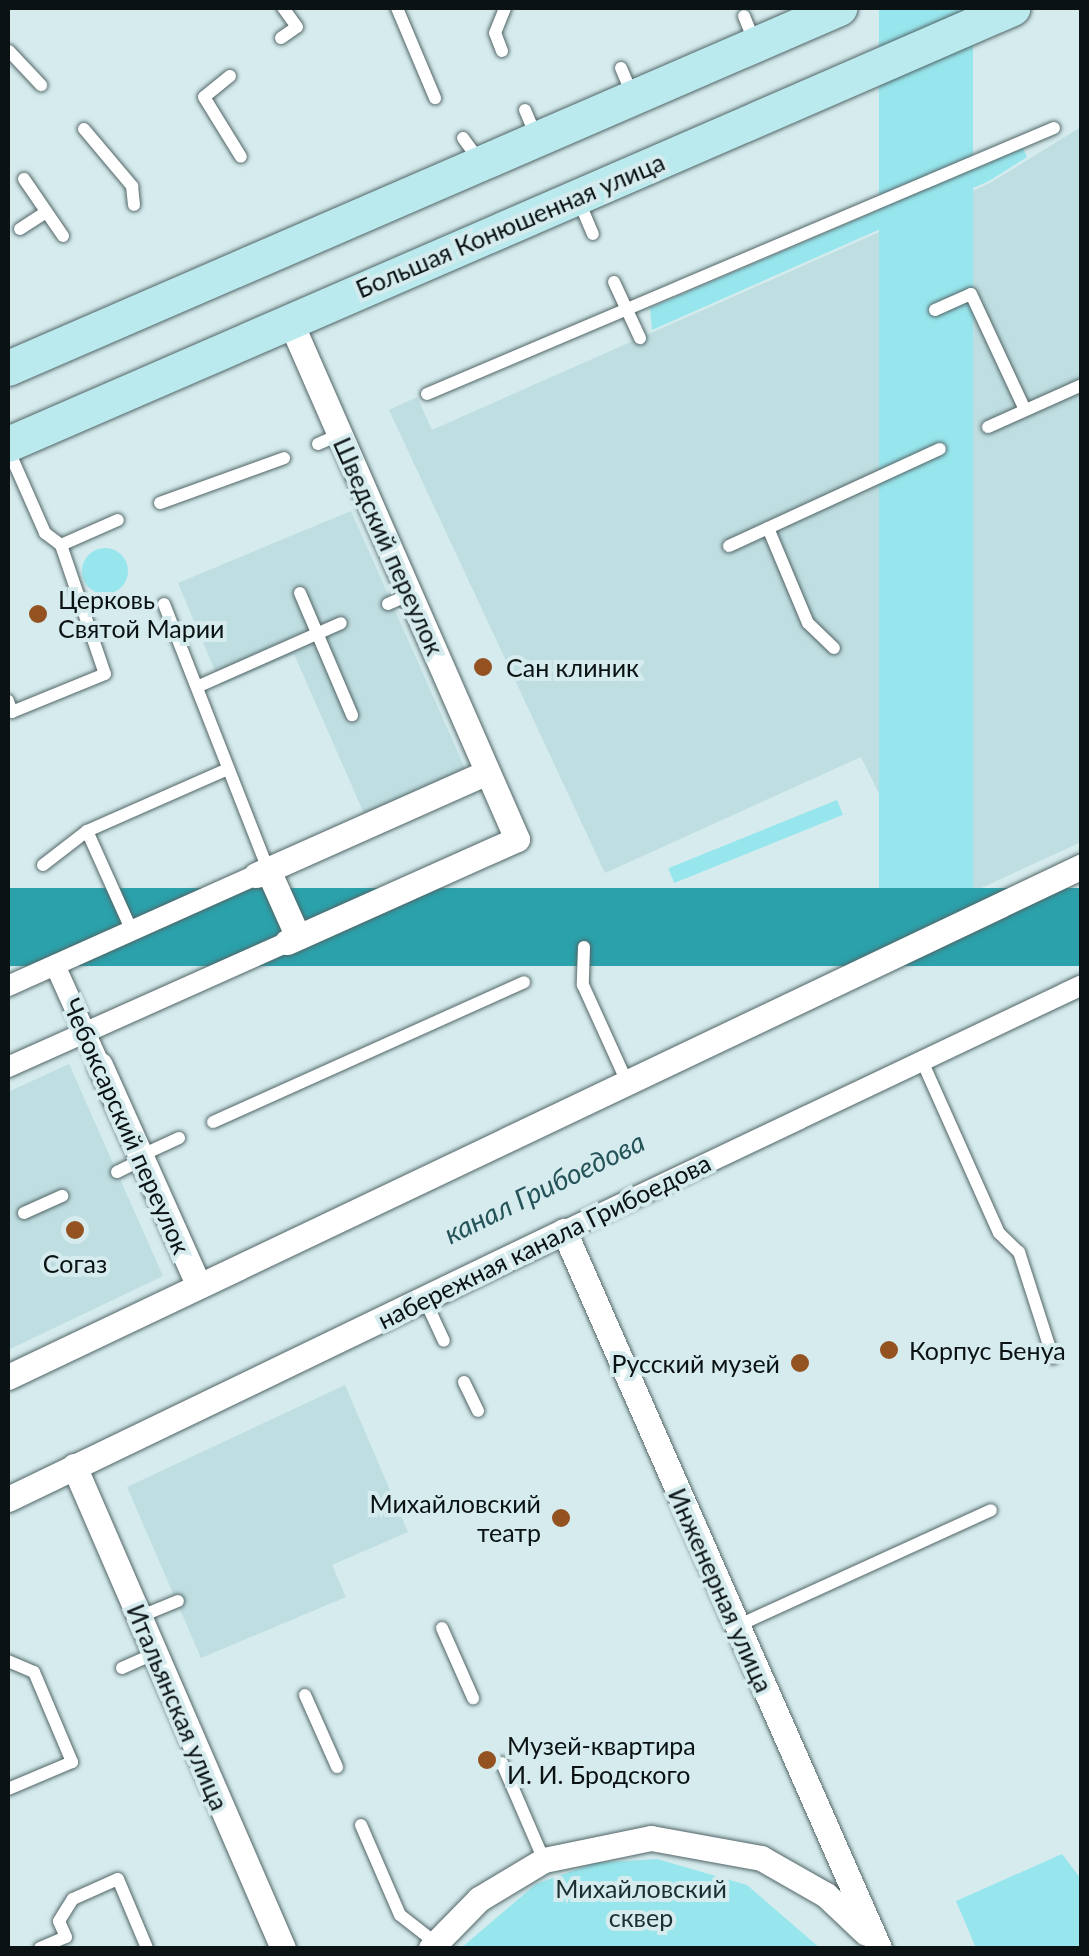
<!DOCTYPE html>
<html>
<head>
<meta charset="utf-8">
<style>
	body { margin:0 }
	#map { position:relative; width:1089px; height:1956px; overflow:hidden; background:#d5ebed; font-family:Lato,sans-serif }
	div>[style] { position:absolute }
	.built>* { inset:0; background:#bfdee1 }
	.green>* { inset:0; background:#98e6ed; transform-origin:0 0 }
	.round { border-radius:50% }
	.water>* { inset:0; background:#2ba1ab; transform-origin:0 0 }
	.pier>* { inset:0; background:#d5ebed; transform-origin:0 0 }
	.roads { filter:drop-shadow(0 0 2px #526567) drop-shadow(0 0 2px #526567) }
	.service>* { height:12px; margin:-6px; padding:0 6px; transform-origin:6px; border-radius:6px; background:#fff }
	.pedestrian>* { height:20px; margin:-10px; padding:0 10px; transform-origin:10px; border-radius:10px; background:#fff }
	.minor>* { height:25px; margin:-12.5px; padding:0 12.5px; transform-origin:12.5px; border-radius:12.5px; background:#fff }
	.secondary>* { height:35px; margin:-17.5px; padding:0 17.5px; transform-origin:17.5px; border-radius:17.5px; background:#bbeaee }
	.dots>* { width:28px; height:28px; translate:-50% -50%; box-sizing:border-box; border:5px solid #d5ebed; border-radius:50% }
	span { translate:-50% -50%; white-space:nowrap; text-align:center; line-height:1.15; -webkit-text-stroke:8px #d5ebed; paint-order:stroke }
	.street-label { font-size:25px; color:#0a1213 }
	.poi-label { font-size:25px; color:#0a1213 }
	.left { translate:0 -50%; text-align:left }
	.right { translate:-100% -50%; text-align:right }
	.park-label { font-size:25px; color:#1b2f31 }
	.water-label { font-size:28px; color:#245459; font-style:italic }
	.frame { position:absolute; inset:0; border:10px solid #0a1213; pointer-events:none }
</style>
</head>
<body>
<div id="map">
	<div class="built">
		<div style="clip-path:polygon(1081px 127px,1081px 842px,936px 909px,861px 757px,605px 873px,389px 410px,417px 397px,432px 430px,990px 183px)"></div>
		<div style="clip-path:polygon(351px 511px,467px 773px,366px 818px,294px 654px,221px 685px,178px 583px)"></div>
		<div style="clip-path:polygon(69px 1064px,163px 1276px,8px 1350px,8px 1092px)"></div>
		<div style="clip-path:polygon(345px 1385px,408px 1532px,332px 1565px,346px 1597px,201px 1658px,127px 1487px)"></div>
	</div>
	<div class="green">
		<div style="left:879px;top:8px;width:94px;height:917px"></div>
		<div style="clip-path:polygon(1023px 148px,1027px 157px,989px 181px,652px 330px,650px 308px)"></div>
		<div class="round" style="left:82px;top:548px;width:46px;height:46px"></div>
		<div style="left:837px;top:800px;width:16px;height:182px;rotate:68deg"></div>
		<div style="clip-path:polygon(1062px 1854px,1081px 1879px,1081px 1948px,976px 1948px,956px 1901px)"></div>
		<div style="clip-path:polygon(657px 1859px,747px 1885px,820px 1948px,461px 1948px,536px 1884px,595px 1863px)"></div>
	</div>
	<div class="water">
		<div style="left:1081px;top:888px;width:78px;height:1191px;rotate:90deg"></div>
	</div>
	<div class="pier">
		<div style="left:82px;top:1369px;width:68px;height:16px;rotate:65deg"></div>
	</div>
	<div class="roads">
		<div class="service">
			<div style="left:397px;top:8px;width:98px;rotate:67.1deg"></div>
			<div style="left:744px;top:16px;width:27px;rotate:68deg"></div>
			<div style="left:281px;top:38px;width:19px;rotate:-35deg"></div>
			<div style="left:297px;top:27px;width:24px;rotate:-126deg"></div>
			<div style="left:9px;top:51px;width:47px;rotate:46.7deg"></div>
			<div style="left:502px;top:51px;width:19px;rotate:-111deg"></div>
			<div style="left:495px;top:33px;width:27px;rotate:-68deg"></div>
			<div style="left:621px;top:68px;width:28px;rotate:67deg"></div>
			<div style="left:230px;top:76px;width:33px;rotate:141deg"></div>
			<div style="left:204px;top:97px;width:70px;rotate:58.3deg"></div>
			<div style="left:525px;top:110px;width:28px;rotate:67deg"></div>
			<div style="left:84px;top:129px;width:75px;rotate:49.9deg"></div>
			<div style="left:132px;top:186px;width:19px;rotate:84deg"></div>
			<div style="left:463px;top:138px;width:27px;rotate:54deg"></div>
			<div style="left:24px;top:179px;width:69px;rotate:55.6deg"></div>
			<div style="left:578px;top:199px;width:38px;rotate:67deg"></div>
			<div style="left:20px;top:229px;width:31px;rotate:-33deg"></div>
			<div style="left:614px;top:282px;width:62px;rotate:65.1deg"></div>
			<div style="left:935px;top:310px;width:39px;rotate:-24deg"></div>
			<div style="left:971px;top:294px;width:128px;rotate:65deg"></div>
			<div style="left:427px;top:394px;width:681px;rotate:-22.99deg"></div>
			<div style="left:988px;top:427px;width:103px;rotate:-24.1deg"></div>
			<div style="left:318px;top:444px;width:24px;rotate:-24deg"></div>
			<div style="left:8px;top:449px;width:92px;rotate:66.2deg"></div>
			<div style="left:45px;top:533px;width:20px;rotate:37deg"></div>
			<div style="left:61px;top:545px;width:136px;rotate:71.2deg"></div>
			<div style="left:105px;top:674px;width:100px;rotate:157.8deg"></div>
			<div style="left:12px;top:712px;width:12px;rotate:-110deg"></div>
			<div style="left:160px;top:503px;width:132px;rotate:-19.9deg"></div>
			<div style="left:768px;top:528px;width:103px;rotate:67.2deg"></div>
			<div style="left:808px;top:623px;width:36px;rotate:44deg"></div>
			<div style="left:61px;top:545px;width:62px;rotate:-23.7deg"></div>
			<div style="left:729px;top:546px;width:232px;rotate:-24.7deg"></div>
			<div style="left:300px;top:593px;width:133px;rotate:66.9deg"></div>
			<div style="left:164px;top:604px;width:286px;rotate:68.6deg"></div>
			<div style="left:388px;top:604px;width:24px;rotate:-24deg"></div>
			<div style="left:199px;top:686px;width:155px;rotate:-23.9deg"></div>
			<div style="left:87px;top:831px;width:110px;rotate:65.8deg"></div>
			<div style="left:43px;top:865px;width:56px;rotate:-37.7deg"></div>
			<div style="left:87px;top:831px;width:151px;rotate:-23.8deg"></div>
			<div style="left:584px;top:947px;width:38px;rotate:92deg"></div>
			<div style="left:583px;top:985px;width:107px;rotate:65.6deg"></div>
			<div style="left:922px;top:1061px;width:188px;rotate:65.9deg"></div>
			<div style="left:999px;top:1233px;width:28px;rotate:44deg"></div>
			<div style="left:1019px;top:1252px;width:111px;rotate:72.2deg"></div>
			<div style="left:213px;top:1122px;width:341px;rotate:-24.2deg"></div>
			<div style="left:140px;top:1156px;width:43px;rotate:-24.8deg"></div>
			<div style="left:117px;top:1172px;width:28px;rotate:-26deg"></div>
			<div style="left:24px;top:1213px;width:42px;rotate:-24.1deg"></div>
			<div style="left:424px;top:1298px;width:47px;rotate:65.1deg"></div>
			<div style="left:464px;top:1382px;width:32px;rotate:64deg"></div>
			<div style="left:139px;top:1617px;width:42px;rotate:-22.3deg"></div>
			<div style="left:737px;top:1626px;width:279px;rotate:-24.5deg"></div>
			<div style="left:442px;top:1628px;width:77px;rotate:66.1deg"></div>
			<div style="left:8px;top:1661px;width:28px;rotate:23deg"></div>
			<div style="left:34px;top:1672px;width:98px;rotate:67.1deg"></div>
			<div style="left:72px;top:1762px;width:69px;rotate:157.1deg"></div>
			<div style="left:122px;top:1668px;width:36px;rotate:-24deg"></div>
			<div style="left:305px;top:1695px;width:79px;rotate:66deg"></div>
			<div style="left:502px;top:1763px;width:106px;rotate:66.6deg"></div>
			<div style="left:361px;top:1825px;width:98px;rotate:66.6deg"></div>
			<div style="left:400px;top:1915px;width:46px;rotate:37.9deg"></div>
			<div style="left:40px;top:1948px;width:28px;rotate:-23deg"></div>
			<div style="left:66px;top:1937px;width:17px;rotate:-114deg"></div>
			<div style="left:59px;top:1921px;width:26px;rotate:-58deg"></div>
			<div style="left:73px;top:1899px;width:49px;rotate:-24deg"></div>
			<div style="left:118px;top:1879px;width:75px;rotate:67.2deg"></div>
		</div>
		<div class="pedestrian">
			<div style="left:55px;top:965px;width:110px;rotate:65.8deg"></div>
			<div style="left:8px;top:986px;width:272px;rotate:-24.1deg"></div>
			<div style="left:8px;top:1067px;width:306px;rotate:-24.1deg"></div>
			<div style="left:564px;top:1231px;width:573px;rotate:-25.4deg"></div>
		</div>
		<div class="minor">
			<div style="left:268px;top:870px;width:73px;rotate:65.9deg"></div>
			<div style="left:256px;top:875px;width:253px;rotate:-24deg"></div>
			<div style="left:287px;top:942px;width:252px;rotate:-24.1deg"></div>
			<div style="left:517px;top:839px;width:566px;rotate:-113.66deg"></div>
			<div style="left:100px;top:1065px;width:242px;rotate:65.9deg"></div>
			<div style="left:8px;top:1377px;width:1189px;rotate:-25.44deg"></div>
			<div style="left:74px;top:1466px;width:525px;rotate:66.56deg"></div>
			<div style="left:8px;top:1499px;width:617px;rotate:-25.73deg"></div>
			<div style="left:564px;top:1231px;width:783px;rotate:66.28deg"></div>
			<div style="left:431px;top:1948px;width:69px;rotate:-45.6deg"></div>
			<div style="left:479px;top:1899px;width:76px;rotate:-31deg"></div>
			<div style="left:544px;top:1860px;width:109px;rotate:-11.6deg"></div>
			<div style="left:651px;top:1838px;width:112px;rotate:10.3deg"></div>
			<div style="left:761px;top:1858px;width:75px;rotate:29.6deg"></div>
			<div style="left:826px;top:1895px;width:55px;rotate:43.5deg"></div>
		</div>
		<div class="secondary">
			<div style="left:8px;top:368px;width:906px;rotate:-23.42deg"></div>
			<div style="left:8px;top:444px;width:1095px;rotate:-23.47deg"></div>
		</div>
	</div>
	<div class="dots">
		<div style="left:38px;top:614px;background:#945221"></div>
		<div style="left:483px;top:667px;background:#945221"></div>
		<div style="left:75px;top:1230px;background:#945221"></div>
		<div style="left:889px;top:1350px;background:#945221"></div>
		<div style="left:800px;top:1363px;background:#945221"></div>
		<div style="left:561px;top:1518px;background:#945221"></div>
		<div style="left:487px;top:1760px;background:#945221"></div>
	</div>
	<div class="street-label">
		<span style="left:510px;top:225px;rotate:-23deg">Большая Конюшенная улица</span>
		<span style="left:389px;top:546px;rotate:66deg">Шведский переулок</span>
		<span style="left:127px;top:1126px;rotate:66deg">Чебоксарский переулок</span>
		<span style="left:544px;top:1241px;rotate:-26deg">набережная канала Грибоедова</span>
		<span style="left:721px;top:1590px;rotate:66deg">Инженерная улица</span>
		<span style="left:178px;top:1707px;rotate:67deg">Итальянская улица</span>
	</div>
	<div class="poi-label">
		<span class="left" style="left:58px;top:614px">Церковь<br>Святой Марии</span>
		<span class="left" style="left:506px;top:667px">Сан клиник</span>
		<span style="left:75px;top:1263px">Согаз</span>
		<span class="left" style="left:909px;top:1350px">Корпус Бенуа</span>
		<span class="right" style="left:780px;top:1363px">Русский музей</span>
		<span class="right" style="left:541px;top:1518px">Михайловский<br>театр</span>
		<span class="left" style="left:507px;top:1760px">Музей-квартира<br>И. И. Бродского</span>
	</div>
	<div class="park-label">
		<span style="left:641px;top:1903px">Михайловский<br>сквер</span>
	</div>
	<div class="water-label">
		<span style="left:544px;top:1187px;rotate:-26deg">канал Грибоедова</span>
	</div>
	<div class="frame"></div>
</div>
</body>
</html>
